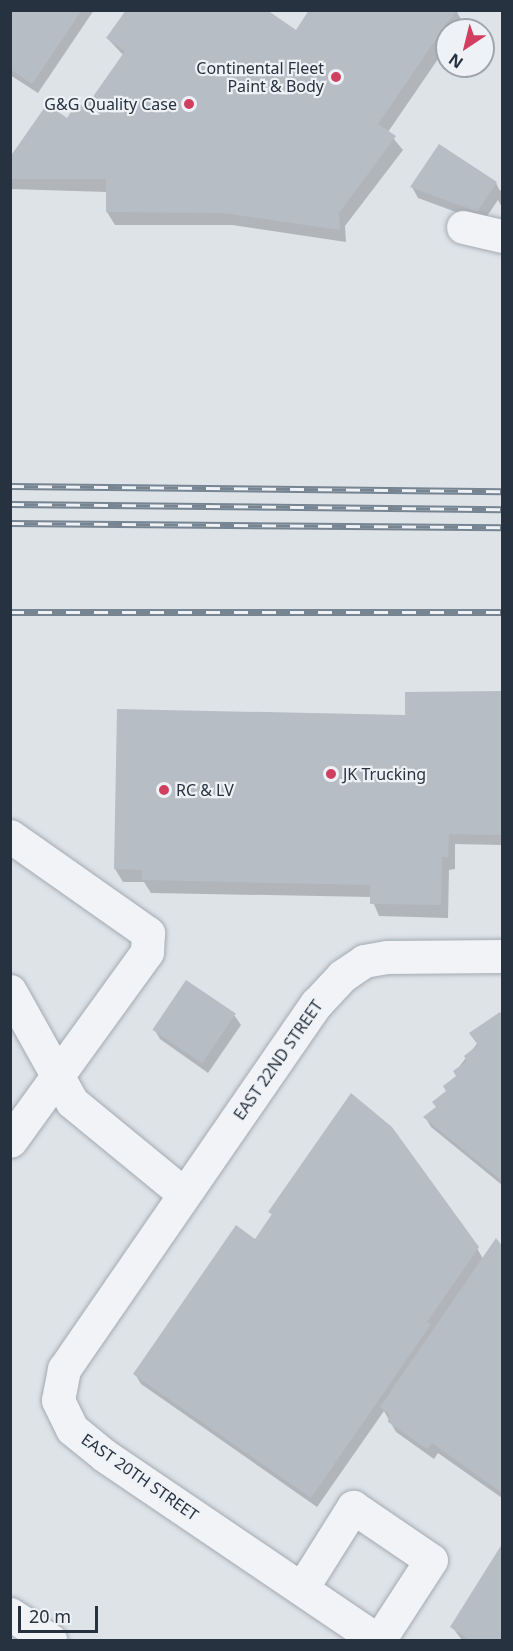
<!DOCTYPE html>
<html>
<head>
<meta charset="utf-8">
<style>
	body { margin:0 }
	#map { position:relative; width:513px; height:1651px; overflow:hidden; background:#dee3e8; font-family:"Noto Sans",sans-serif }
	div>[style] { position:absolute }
	.shadow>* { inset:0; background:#0003 }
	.building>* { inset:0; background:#b6bdc5; transform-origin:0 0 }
	.roads { filter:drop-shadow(0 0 2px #a3aab2) drop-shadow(0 0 2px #a3aab2) }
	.minor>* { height:33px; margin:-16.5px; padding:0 16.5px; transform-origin:16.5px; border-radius:16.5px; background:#f1f3f7 }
	.rail>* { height:7px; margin-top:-3.5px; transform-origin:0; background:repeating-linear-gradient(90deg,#eef2f6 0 14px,#778492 0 28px); box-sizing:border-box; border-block:2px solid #778492 }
	.dots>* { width:16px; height:16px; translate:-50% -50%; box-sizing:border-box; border:3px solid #eef2f6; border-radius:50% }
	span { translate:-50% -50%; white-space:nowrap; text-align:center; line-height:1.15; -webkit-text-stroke:4.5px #eef2f6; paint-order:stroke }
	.poi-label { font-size:16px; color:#273240 }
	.right { translate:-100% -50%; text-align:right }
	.left { translate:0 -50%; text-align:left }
	.street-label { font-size:16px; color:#273240 }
	.frame { position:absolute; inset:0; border:12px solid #273240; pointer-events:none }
	.north { position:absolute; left:435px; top:18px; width:60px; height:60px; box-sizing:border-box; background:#eef2f6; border:2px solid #9ea5ad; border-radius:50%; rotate:215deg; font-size:16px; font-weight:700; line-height:24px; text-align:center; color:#273240 }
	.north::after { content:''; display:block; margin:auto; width:21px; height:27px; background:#d13f60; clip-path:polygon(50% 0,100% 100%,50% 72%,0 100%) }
	.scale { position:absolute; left:18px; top:1606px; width:80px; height:27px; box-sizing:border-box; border:3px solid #273240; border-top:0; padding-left:8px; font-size:18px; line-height:21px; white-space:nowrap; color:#273240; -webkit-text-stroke:4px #eef2f6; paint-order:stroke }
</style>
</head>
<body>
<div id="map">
	<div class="shadow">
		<div style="clip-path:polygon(10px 10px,94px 10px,38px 93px,10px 75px)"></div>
		<div style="clip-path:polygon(311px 10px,456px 10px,463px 23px,458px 30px,447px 30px,447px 46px,388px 132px,403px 150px,345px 226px,346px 242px,232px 225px,115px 225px,107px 212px,107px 192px,10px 189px,10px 160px,86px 111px,124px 56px,108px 39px,296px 32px)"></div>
		<div style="clip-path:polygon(496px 183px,500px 191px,502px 188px,502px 207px,498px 200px,483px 222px,418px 198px,412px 187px)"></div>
		<div style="clip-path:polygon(450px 693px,502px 693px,502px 845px,455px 844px,455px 869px,449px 870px,448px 918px,379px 916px,371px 897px,151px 893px,144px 882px,123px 882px,115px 869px)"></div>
		<div style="clip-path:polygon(500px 1014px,502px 1016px,502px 1185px,431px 1127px,425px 1117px,437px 1108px,458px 1076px,455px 1072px)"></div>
		<div style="clip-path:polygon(234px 1015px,241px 1025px,208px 1073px,160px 1039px,154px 1029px)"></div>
		<div style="clip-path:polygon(270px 1212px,477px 1248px,483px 1259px,496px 1240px,502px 1248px,502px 1498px,438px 1453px,434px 1459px,396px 1432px,384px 1411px,317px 1507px,141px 1384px,135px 1374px,255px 1241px,273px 1216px)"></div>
		<div style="clip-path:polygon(502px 1546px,502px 1640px,462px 1640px,452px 1627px)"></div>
	</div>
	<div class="building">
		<div style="clip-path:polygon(10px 10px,82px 10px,32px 84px,10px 69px)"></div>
		<div style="clip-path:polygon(126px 10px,267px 10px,296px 30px,309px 10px,456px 10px,378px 124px,396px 136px,339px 213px,340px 230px,223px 213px,106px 212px,106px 179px,10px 179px,10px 157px,47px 104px,67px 118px,77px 102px,85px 108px,125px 51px,106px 38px)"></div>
		<div style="clip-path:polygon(439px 144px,497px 182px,477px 212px,410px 187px)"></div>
		<div style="clip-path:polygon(502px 691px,502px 835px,449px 834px,448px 857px,442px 857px,441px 905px,370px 904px,370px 885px,142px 880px,142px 870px,114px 869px,117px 709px,405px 715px,405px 692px)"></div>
		<div style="left:186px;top:980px;width:60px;height:60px;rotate:34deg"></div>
		<div style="clip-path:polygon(500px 1012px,502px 1014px,502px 1181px,423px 1117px,436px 1107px,432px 1102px,446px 1091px,443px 1086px,456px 1076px,453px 1071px,467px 1061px,464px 1056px,478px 1045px,469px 1033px)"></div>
		<div style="clip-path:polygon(351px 1093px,392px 1127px,479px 1247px,427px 1322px,431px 1324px,311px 1498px,133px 1374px,236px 1225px,255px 1239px,272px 1214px,268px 1212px)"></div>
		<div style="clip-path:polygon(496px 1238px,502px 1246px,502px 1493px,432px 1443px,427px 1449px,388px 1422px,389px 1414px,380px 1407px)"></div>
		<div style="clip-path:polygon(502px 1544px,502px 1640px,470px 1640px,450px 1627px)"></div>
	</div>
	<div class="roads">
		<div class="minor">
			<div style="left:463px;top:227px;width:40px;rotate:13deg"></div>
			<div style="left:10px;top:836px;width:169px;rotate:35.1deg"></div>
			<div style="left:148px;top:933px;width:19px;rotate:93deg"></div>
			<div style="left:147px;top:952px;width:233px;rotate:125.9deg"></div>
			<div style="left:10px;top:991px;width:127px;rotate:60.8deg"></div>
			<div style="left:72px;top:1102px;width:145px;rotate:39.4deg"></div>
			<div style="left:302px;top:1588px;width:96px;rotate:-57.8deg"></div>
			<div style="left:353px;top:1507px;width:94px;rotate:34.2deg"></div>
			<div style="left:431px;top:1560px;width:95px;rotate:123deg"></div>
			<div style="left:10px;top:1614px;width:48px;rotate:33deg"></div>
			<div style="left:377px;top:1640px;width:330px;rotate:-145.9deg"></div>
			<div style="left:104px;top:1455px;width:41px;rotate:-140.9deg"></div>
			<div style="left:72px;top:1429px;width:32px;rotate:-116deg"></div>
			<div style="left:58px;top:1400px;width:32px;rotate:-79deg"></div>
			<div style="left:64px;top:1369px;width:444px;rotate:-55.4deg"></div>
			<div style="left:316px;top:1004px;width:38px;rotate:-47deg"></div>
			<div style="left:342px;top:976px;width:27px;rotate:-34deg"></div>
			<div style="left:364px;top:961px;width:23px;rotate:-10deg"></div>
			<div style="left:387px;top:957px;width:115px;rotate:-0.5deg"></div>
		</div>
	</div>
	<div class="rail">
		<div style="left:10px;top:486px;width:492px;rotate:0.6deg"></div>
		<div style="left:10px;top:504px;width:492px;rotate:0.6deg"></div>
		<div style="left:10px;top:523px;width:492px;rotate:0.5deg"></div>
		<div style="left:10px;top:612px;width:492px"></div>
	</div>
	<div class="dots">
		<div style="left:336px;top:77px;background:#d13f60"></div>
		<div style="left:189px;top:104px;background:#d13f60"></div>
		<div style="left:331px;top:774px;background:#d13f60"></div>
		<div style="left:164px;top:790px;background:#d13f60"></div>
	</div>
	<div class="poi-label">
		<span class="right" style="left:324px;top:77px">Continental Fleet<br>Paint &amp; Body</span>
		<span class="right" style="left:177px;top:104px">G&amp;G Quality Case</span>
		<span class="left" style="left:343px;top:774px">JK Trucking</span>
		<span class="left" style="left:176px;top:790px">RC &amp; LV</span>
	</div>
	<div class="street-label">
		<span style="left:278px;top:1060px;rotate:-55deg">EAST 22ND STREET</span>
		<span style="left:140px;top:1477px;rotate:35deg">EAST 20TH STREET</span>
	</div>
	<div class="frame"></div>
	<div class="north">N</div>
	<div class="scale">20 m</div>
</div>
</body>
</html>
